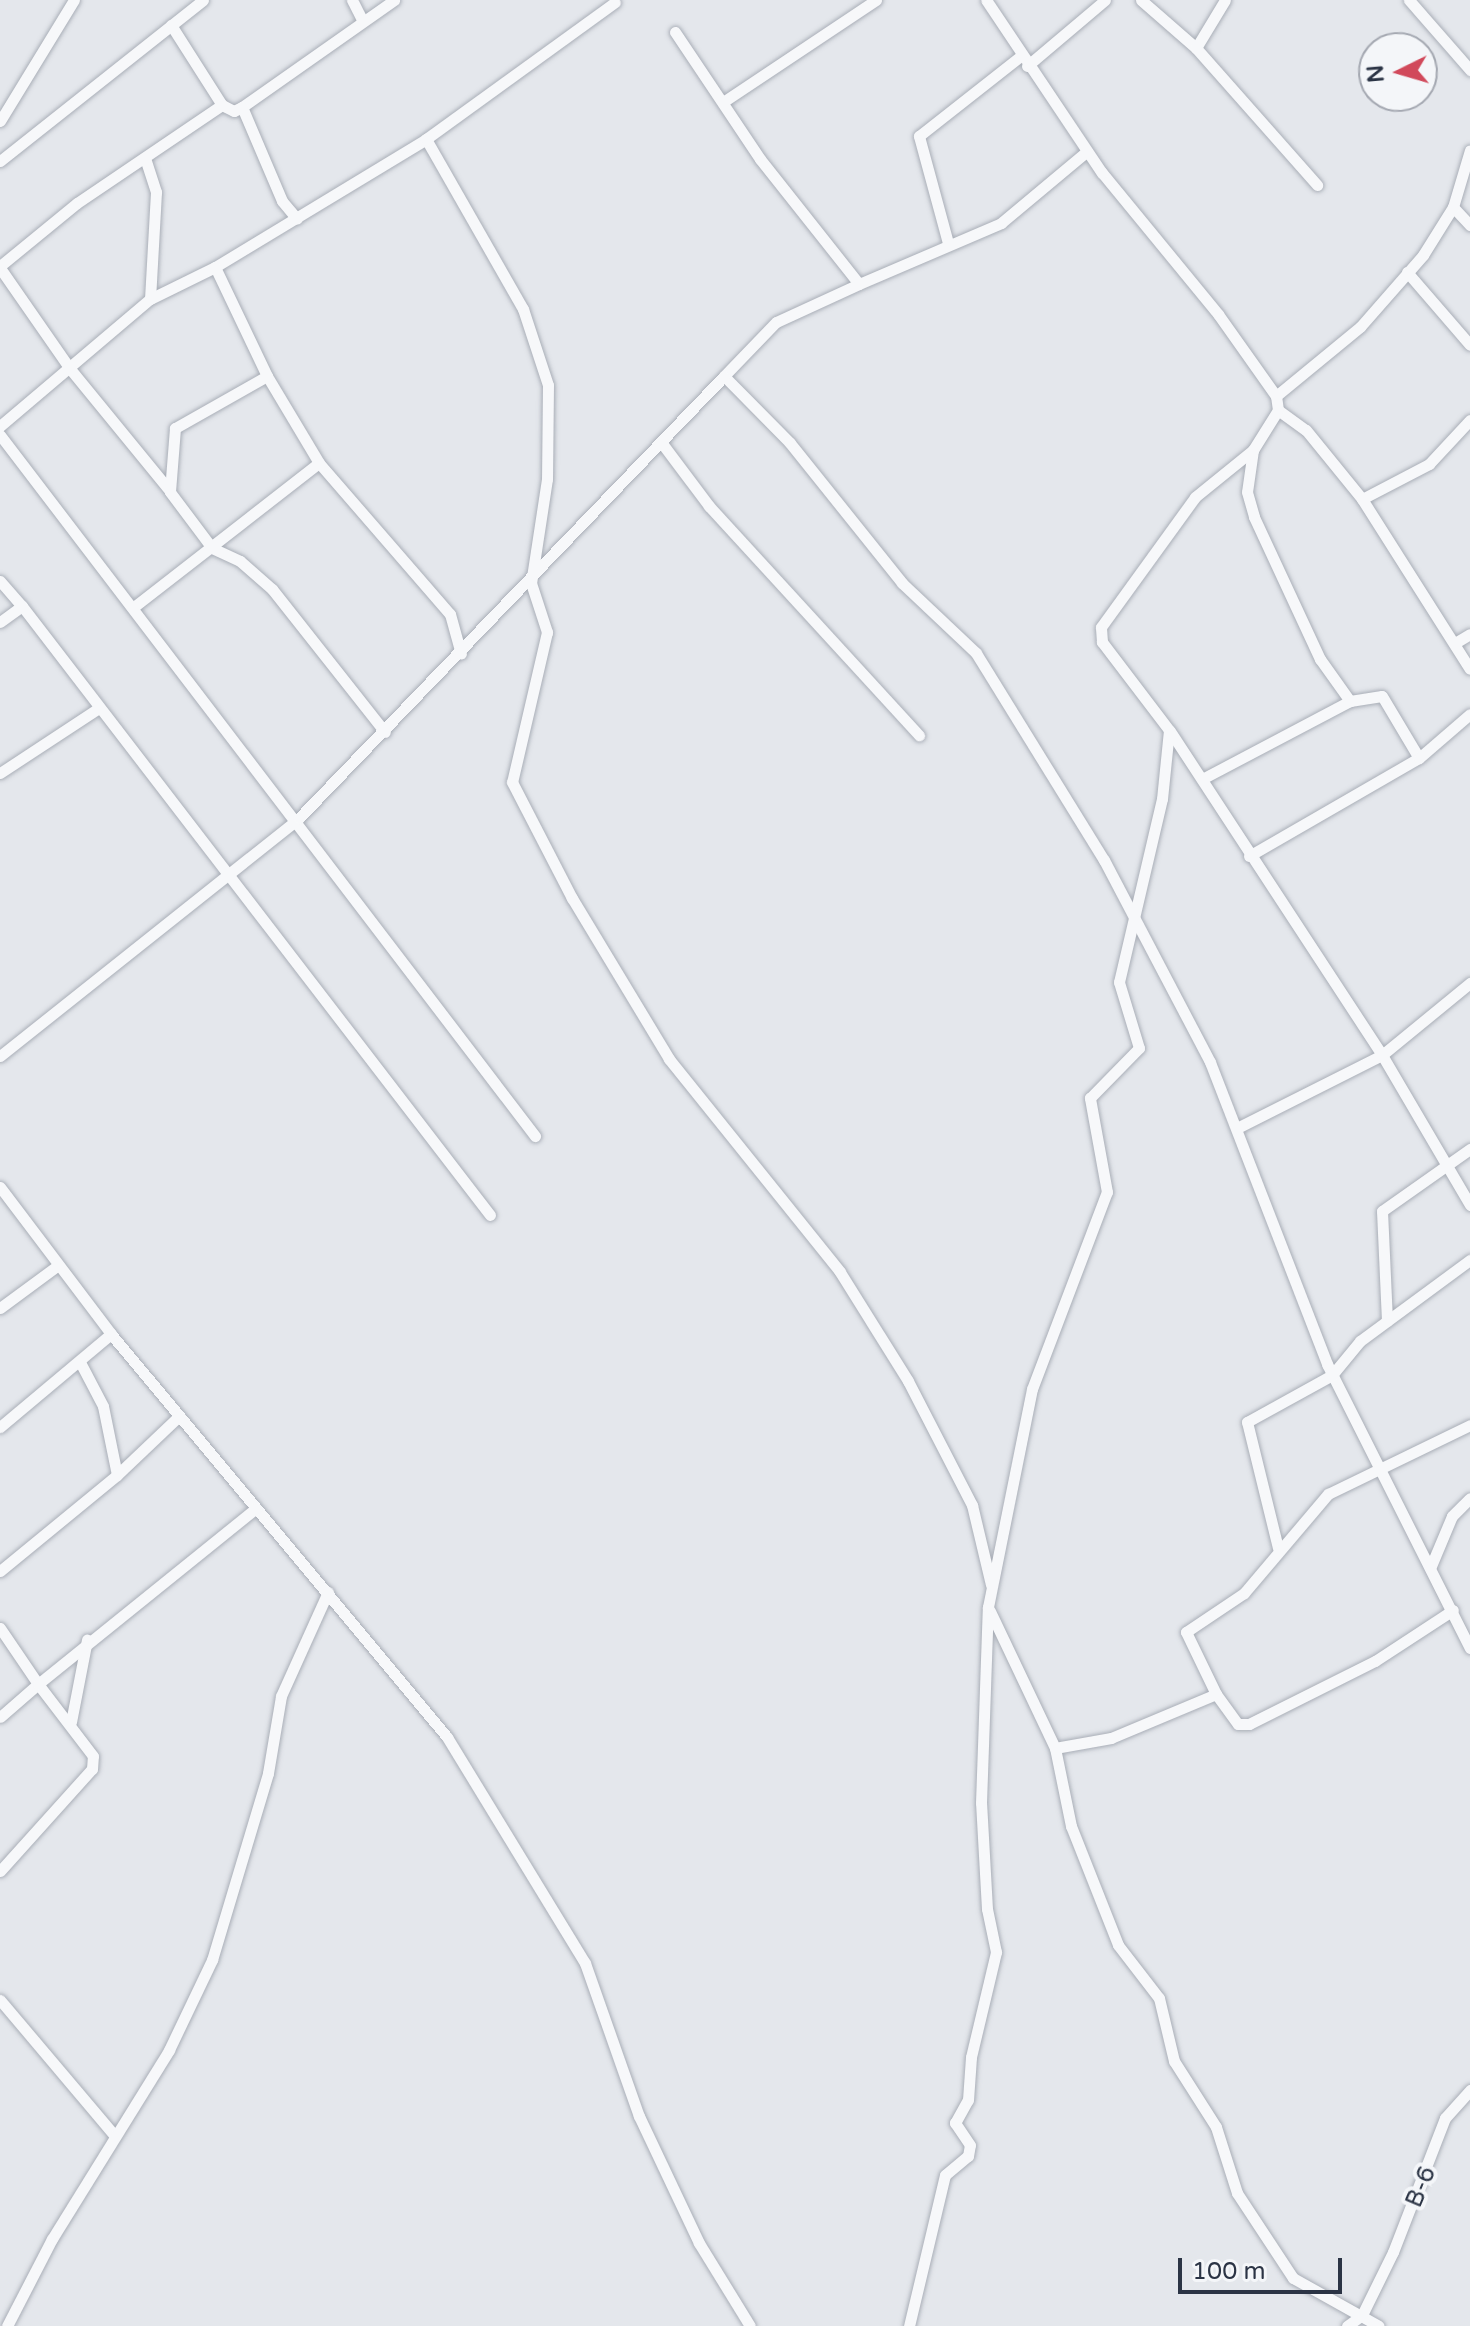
<!DOCTYPE html>
<html>
<head>
<meta charset="utf-8">
<style>
	body { margin:0 }
	#map { position:relative; width:1470px; height:2326px; overflow:hidden; background:#e4e7ec; font-family:"Varela Round",sans-serif }
	div>[style] { position:absolute }
	.roads { filter:drop-shadow(0 0 2px #a9aeb7) drop-shadow(0 0 2px #a9aeb7) }
	.minor>* { height:11px; margin:-5.5px; padding:0 5.5px; transform-origin:5.5px; border-radius:5.5px; background:#f7f8fa }
	span { translate:-50% -50%; white-space:nowrap; text-align:center; line-height:1.15; -webkit-text-stroke:8px #f4f6f9; paint-order:stroke }
	.street-label { font-size:24px; color:#2b3445 }
	.north { position:absolute; left:1358px; top:32px; width:80px; height:80px; box-sizing:border-box; background:#f4f6f9; border:2px solid #a4a8b1; border-radius:50%; rotate:265deg; font-size:22px; font-weight:700; line-height:32px; text-align:center; color:#2b3445 }
	.north::after { content:''; display:block; margin:auto; width:28px; height:36px; background:#d1495b; clip-path:polygon(50% 0,100% 100%,50% 72%,0 100%) }
	.scale { position:absolute; left:1178px; top:2258px; width:164px; height:36px; box-sizing:border-box; border:4px solid #2b3445; border-top:0; padding-left:10px; font-size:24px; line-height:28px; white-space:nowrap; color:#2b3445; -webkit-text-stroke:6px #f4f6f9; paint-order:stroke }
</style>
</head>
<body>
<div id="map">
	<div class="roads">
		<div class="minor">
			<div style="left:352px;top:0;width:22px;rotate:63deg"></div>
			<div style="left:1141px;top:0;width:73px;rotate:41.1deg"></div>
			<div style="left:1196px;top:48px;width:183px;rotate:48.5deg"></div>
			<div style="left:1409px;top:0;width:93px;rotate:48.9deg"></div>
			<div style="left:171px;top:25px;width:95px;rotate:57.5deg"></div>
			<div style="left:675px;top:32px;width:153px;rotate:56.2deg"></div>
			<div style="left:760px;top:159px;width:159px;rotate:51.6deg"></div>
			<div style="left:859px;top:284px;width:91px;rotate:155.4deg"></div>
			<div style="left:776px;top:322px;width:75px;rotate:133.9deg"></div>
			<div style="left:724px;top:376px;width:94px;rotate:45.4deg"></div>
			<div style="left:790px;top:443px;width:179px;rotate:51.3deg"></div>
			<div style="left:902px;top:583px;width:102px;rotate:43.4deg"></div>
			<div style="left:976px;top:653px;width:243px;rotate:58.3deg"></div>
			<div style="left:1104px;top:860px;width:228px;rotate:62.3deg"></div>
			<div style="left:1210px;top:1062px;width:324px;rotate:68.8deg"></div>
			<div style="left:1327px;top:1364px;width:318px;rotate:63.3deg"></div>
			<div style="left:1196px;top:48px;width:56px;rotate:-58.9deg"></div>
			<div style="left:1027px;top:66px;width:102px;rotate:-40.2deg"></div>
			<div style="left:723px;top:102px;width:184px;rotate:-33.7deg"></div>
			<div style="left:242px;top:107px;width:186px;rotate:-35.1deg"></div>
			<div style="left:0;top:121px;width:142px;rotate:-58.6deg"></div>
			<div style="left:426px;top:139px;width:196px;rotate:60.3deg"></div>
			<div style="left:523px;top:309px;width:80px;rotate:71.8deg"></div>
			<div style="left:548px;top:385px;width:94px;rotate:90.6deg"></div>
			<div style="left:547px;top:479px;width:105px;rotate:98.7deg"></div>
			<div style="left:531px;top:583px;width:52px;rotate:71.9deg"></div>
			<div style="left:547px;top:632px;width:154px;rotate:103.1deg"></div>
			<div style="left:512px;top:782px;width:131px;rotate:62.7deg"></div>
			<div style="left:572px;top:898px;width:188px;rotate:58.9deg"></div>
			<div style="left:669px;top:1059px;width:273px;rotate:51.2deg"></div>
			<div style="left:840px;top:1272px;width:128px;rotate:58deg"></div>
			<div style="left:908px;top:1381px;width:140px;rotate:62.7deg"></div>
			<div style="left:972px;top:1505px;width:82px;rotate:76.6deg"></div>
			<div style="left:145px;top:158px;width:36px;rotate:72deg"></div>
			<div style="left:156px;top:192px;width:107px;rotate:93.2deg"></div>
			<div style="left:0;top:161px;width:259px;rotate:-38.4deg"></div>
			<div style="left:1453px;top:207px;width:25px;rotate:47deg"></div>
			<div style="left:948px;top:243px;width:111px;rotate:-105.2deg"></div>
			<div style="left:919px;top:136px;width:131px;rotate:-38.2deg"></div>
			<div style="left:0;top:266px;width:99px;rotate:-39.3deg"></div>
			<div style="left:77px;top:203px;width:175px;rotate:-34.1deg"></div>
			<div style="left:222px;top:105px;width:13px;rotate:27deg"></div>
			<div style="left:234px;top:111px;width:9px;rotate:-27deg"></div>
			<div style="left:242px;top:107px;width:102px;rotate:66.9deg"></div>
			<div style="left:282px;top:201px;width:23px;rotate:50deg"></div>
			<div style="left:215px;top:267px;width:247px;rotate:-31.2deg"></div>
			<div style="left:426px;top:139px;width:233px;rotate:-35.9deg"></div>
			<div style="left:0;top:268px;width:124px;rotate:55.2deg"></div>
			<div style="left:71px;top:370px;width:156px;rotate:50.7deg"></div>
			<div style="left:1407px;top:272px;width:96px;rotate:49.2deg"></div>
			<div style="left:859px;top:284px;width:155px;rotate:-23.2deg"></div>
			<div style="left:1001px;top:223px;width:112px;rotate:-39.9deg"></div>
			<div style="left:267px;top:376px;width:101px;rotate:59.1deg"></div>
			<div style="left:319px;top:463px;width:200px;rotate:49.1deg"></div>
			<div style="left:450px;top:614px;width:41px;rotate:74.6deg"></div>
			<div style="left:1276px;top:396px;width:109px;rotate:-39.4deg"></div>
			<div style="left:1360px;top:327px;width:96px;rotate:-48.8deg"></div>
			<div style="left:1423px;top:255px;width:57px;rotate:-58deg"></div>
			<div style="left:1453px;top:207px;width:59px;rotate:-73.4deg"></div>
			<div style="left:1278px;top:410px;width:34px;rotate:36deg"></div>
			<div style="left:1306px;top:430px;width:89px;rotate:50.9deg"></div>
			<div style="left:1362px;top:499px;width:201px;rotate:57.6deg"></div>
			<div style="left:0;top:426px;width:197px;rotate:-40.3deg"></div>
			<div style="left:150px;top:299px;width:72px;rotate:-26.2deg"></div>
			<div style="left:215px;top:267px;width:121px;rotate:64.5deg"></div>
			<div style="left:267px;top:376px;width:106px;rotate:150.5deg"></div>
			<div style="left:175px;top:428px;width:64px;rotate:94.5deg"></div>
			<div style="left:170px;top:492px;width:70px;rotate:53.1deg"></div>
			<div style="left:212px;top:548px;width:31px;rotate:25deg"></div>
			<div style="left:240px;top:561px;width:43px;rotate:41.2deg"></div>
			<div style="left:272px;top:589px;width:182px;rotate:51.7deg"></div>
			<div style="left:0;top:435px;width:882px;rotate:52.65deg"></div>
			<div style="left:661px;top:442px;width:80px;rotate:53.1deg"></div>
			<div style="left:709px;top:506px;width:311px;rotate:47.5deg"></div>
			<div style="left:1253px;top:450px;width:42px;rotate:98.1deg"></div>
			<div style="left:1247px;top:492px;width:26px;rotate:74deg"></div>
			<div style="left:1254px;top:517px;width:157px;rotate:65.1deg"></div>
			<div style="left:1320px;top:659px;width:52px;rotate:54.5deg"></div>
			<div style="left:1350px;top:701px;width:32px;rotate:-9deg"></div>
			<div style="left:1382px;top:696px;width:72px;rotate:59.2deg"></div>
			<div style="left:1362px;top:499px;width:76px;rotate:-27.6deg"></div>
			<div style="left:1429px;top:464px;width:60px;rotate:-47deg"></div>
			<div style="left:0;top:581px;width:33px;rotate:49deg"></div>
			<div style="left:22px;top:606px;width:27px;rotate:144deg"></div>
			<div style="left:22px;top:606px;width:768px;rotate:52.46deg"></div>
			<div style="left:135px;top:606px;width:233px;rotate:-37.9deg"></div>
			<div style="left:1455px;top:643px;width:17px;rotate:-31deg"></div>
			<div style="left:1170px;top:731px;width:387px;rotate:56.8deg"></div>
			<div style="left:1382px;top:1055px;width:174px;rotate:59.6deg"></div>
			<div style="left:0;top:773px;width:118px;rotate:-33.3deg"></div>
			<div style="left:1202px;top:779px;width:167px;rotate:-27.8deg"></div>
			<div style="left:1249px;top:856px;width:196px;rotate:-30deg"></div>
			<div style="left:1419px;top:758px;width:67px;rotate:-40.8deg"></div>
			<div style="left:0;top:1056px;width:382px;rotate:-38.5deg"></div>
			<div style="left:299px;top:818px;width:613px;rotate:-46.12deg"></div>
			<div style="left:1237px;top:1128px;width:162px;rotate:-26.7deg"></div>
			<div style="left:1382px;top:1055px;width:114px;rotate:-39.3deg"></div>
			<div style="left:0;top:1187px;width:184px;rotate:52.9deg"></div>
			<div style="left:111px;top:1334px;width:525px;rotate:50.18deg"></div>
			<div style="left:447px;top:1737px;width:265px;rotate:58.6deg"></div>
			<div style="left:585px;top:1963px;width:162px;rotate:70.6deg"></div>
			<div style="left:639px;top:2116px;width:140px;rotate:64.7deg"></div>
			<div style="left:699px;top:2243px;width:97px;rotate:58.4deg"></div>
			<div style="left:0;top:1308px;width:71px;rotate:-36.4deg"></div>
			<div style="left:1387px;top:1321px;width:110px;rotate:-92.6deg"></div>
			<div style="left:1382px;top:1211px;width:108px;rotate:-35.2deg"></div>
			<div style="left:0;top:1427px;width:145px;rotate:-40deg"></div>
			<div style="left:117px;top:1475px;width:86px;rotate:-43.6deg"></div>
			<div style="left:1278px;top:1548px;width:130px;rotate:-103.8deg"></div>
			<div style="left:1247px;top:1422px;width:97px;rotate:-28.9deg"></div>
			<div style="left:1332px;top:1375px;width:44px;rotate:-50.5deg"></div>
			<div style="left:1360px;top:1341px;width:137px;rotate:-36.4deg"></div>
			<div style="left:1431px;top:1566px;width:54px;rotate:-67.2deg"></div>
			<div style="left:1452px;top:1516px;width:25px;rotate:-45deg"></div>
			<div style="left:0;top:1571px;width:151px;rotate:-39.4deg"></div>
			<div style="left:117px;top:1475px;width:70px;rotate:-101.5deg"></div>
			<div style="left:103px;top:1406px;width:50px;rotate:-117.6deg"></div>
			<div style="left:990px;top:1611px;width:152px;rotate:64.6deg"></div>
			<div style="left:1055px;top:1748px;width:80px;rotate:78.4deg"></div>
			<div style="left:1071px;top:1826px;width:128px;rotate:68.4deg"></div>
			<div style="left:1118px;top:1945px;width:67px;rotate:52.3deg"></div>
			<div style="left:1159px;top:1998px;width:65px;rotate:76.6deg"></div>
			<div style="left:1174px;top:2061px;width:78px;rotate:57.5deg"></div>
			<div style="left:1216px;top:2127px;width:69px;rotate:72.3deg"></div>
			<div style="left:1237px;top:2193px;width:102px;rotate:56.6deg"></div>
			<div style="left:1293px;top:2278px;width:98px;rotate:29.2deg"></div>
			<div style="left:0;top:1628px;width:68px;rotate:55.8deg"></div>
			<div style="left:38px;top:1684px;width:50px;rotate:139deg"></div>
			<div style="left:1216px;top:1694px;width:69px;rotate:-115.8deg"></div>
			<div style="left:1186px;top:1632px;width:70px;rotate:-33.9deg"></div>
			<div style="left:1244px;top:1593px;width:130px;rotate:-49.7deg"></div>
			<div style="left:1328px;top:1494px;width:158px;rotate:-25.9deg"></div>
			<div style="left:71px;top:1722px;width:84px;rotate:-79deg"></div>
			<div style="left:1055px;top:1748px;width:57px;rotate:-10.1deg"></div>
			<div style="left:1111px;top:1738px;width:114px;rotate:-22.7deg"></div>
			<div style="left:1216px;top:1694px;width:37px;rotate:54deg"></div>
			<div style="left:1238px;top:1724px;width:11px"></div>
			<div style="left:1249px;top:1724px;width:141px;rotate:-26.6deg"></div>
			<div style="left:1375px;top:1661px;width:93px;rotate:-33.2deg"></div>
			<div style="left:0;top:1871px;width:137px;rotate:-48deg"></div>
			<div style="left:92px;top:1769px;width:13px;rotate:-86deg"></div>
			<div style="left:93px;top:1756px;width:91px;rotate:-127.4deg"></div>
			<div style="left:38px;top:1684px;width:280px;rotate:-38.9deg"></div>
			<div style="left:0;top:2000px;width:178px;rotate:49.8deg"></div>
			<div style="left:7px;top:2326px;width:98px;rotate:-62.7deg"></div>
			<div style="left:52px;top:2239px;width:222px;rotate:-58.2deg"></div>
			<div style="left:169px;top:2050px;width:100px;rotate:-64.5deg"></div>
			<div style="left:212px;top:1960px;width:195px;rotate:-73.3deg"></div>
			<div style="left:268px;top:1773px;width:78px;rotate:-80.4deg"></div>
			<div style="left:281px;top:1696px;width:114px;rotate:-65.7deg"></div>
			<div style="left:909px;top:2326px;width:155px;rotate:-76.6deg"></div>
			<div style="left:945px;top:2175px;width:30px;rotate:-40deg"></div>
			<div style="left:968px;top:2156px;width:11px;rotate:-80deg"></div>
			<div style="left:970px;top:2145px;width:27px;rotate:-124deg"></div>
			<div style="left:955px;top:2123px;width:26px;rotate:-61deg"></div>
			<div style="left:968px;top:2100px;width:43px;rotate:-86deg"></div>
			<div style="left:971px;top:2057px;width:108px;rotate:-76.6deg"></div>
			<div style="left:996px;top:1952px;width:44px;rotate:-101.8deg"></div>
			<div style="left:987px;top:1909px;width:106px;rotate:-93.2deg"></div>
			<div style="left:981px;top:1803px;width:196px;rotate:-88deg"></div>
			<div style="left:988px;top:1607px;width:222px;rotate:-78.6deg"></div>
			<div style="left:1032px;top:1389px;width:211px;rotate:-69.2deg"></div>
			<div style="left:1107px;top:1192px;width:96px;rotate:-100.3deg"></div>
			<div style="left:1090px;top:1098px;width:70px;rotate:-45.6deg"></div>
			<div style="left:1139px;top:1048px;width:69px;rotate:-106.9deg"></div>
			<div style="left:1119px;top:982px;width:188px;rotate:-76.8deg"></div>
			<div style="left:1162px;top:799px;width:69px;rotate:-84.2deg"></div>
			<div style="left:1169px;top:730px;width:111px;rotate:-127.3deg"></div>
			<div style="left:1102px;top:642px;width:15px;rotate:-94deg"></div>
			<div style="left:1101px;top:627px;width:160px;rotate:-54.1deg"></div>
			<div style="left:1195px;top:497px;width:75px;rotate:-39deg"></div>
			<div style="left:1253px;top:450px;width:47px;rotate:-58deg"></div>
			<div style="left:1278px;top:410px;width:14px;rotate:-98deg"></div>
			<div style="left:1276px;top:396px;width:100px;rotate:-125.3deg"></div>
			<div style="left:1218px;top:314px;width:183px;rotate:-129.4deg"></div>
			<div style="left:1102px;top:173px;width:208px;rotate:-123.8deg"></div>
			<div style="left:1347px;top:2326px;width:19px;rotate:-36deg"></div>
			<div style="left:1362px;top:2315px;width:70px;rotate:-63.8deg"></div>
			<div style="left:1393px;top:2252px;width:144px;rotate:-68.8deg"></div>
			<div style="left:1445px;top:2118px;width:38px;rotate:-48deg"></div>
		</div>
	</div>
	<div class="street-label">
		<span style="left:1421px;top:2187px;rotate:-67deg">B-6</span>
	</div>
	<div class="north">N</div>
	<div class="scale">100 m</div>
</div>
</body>
</html>
